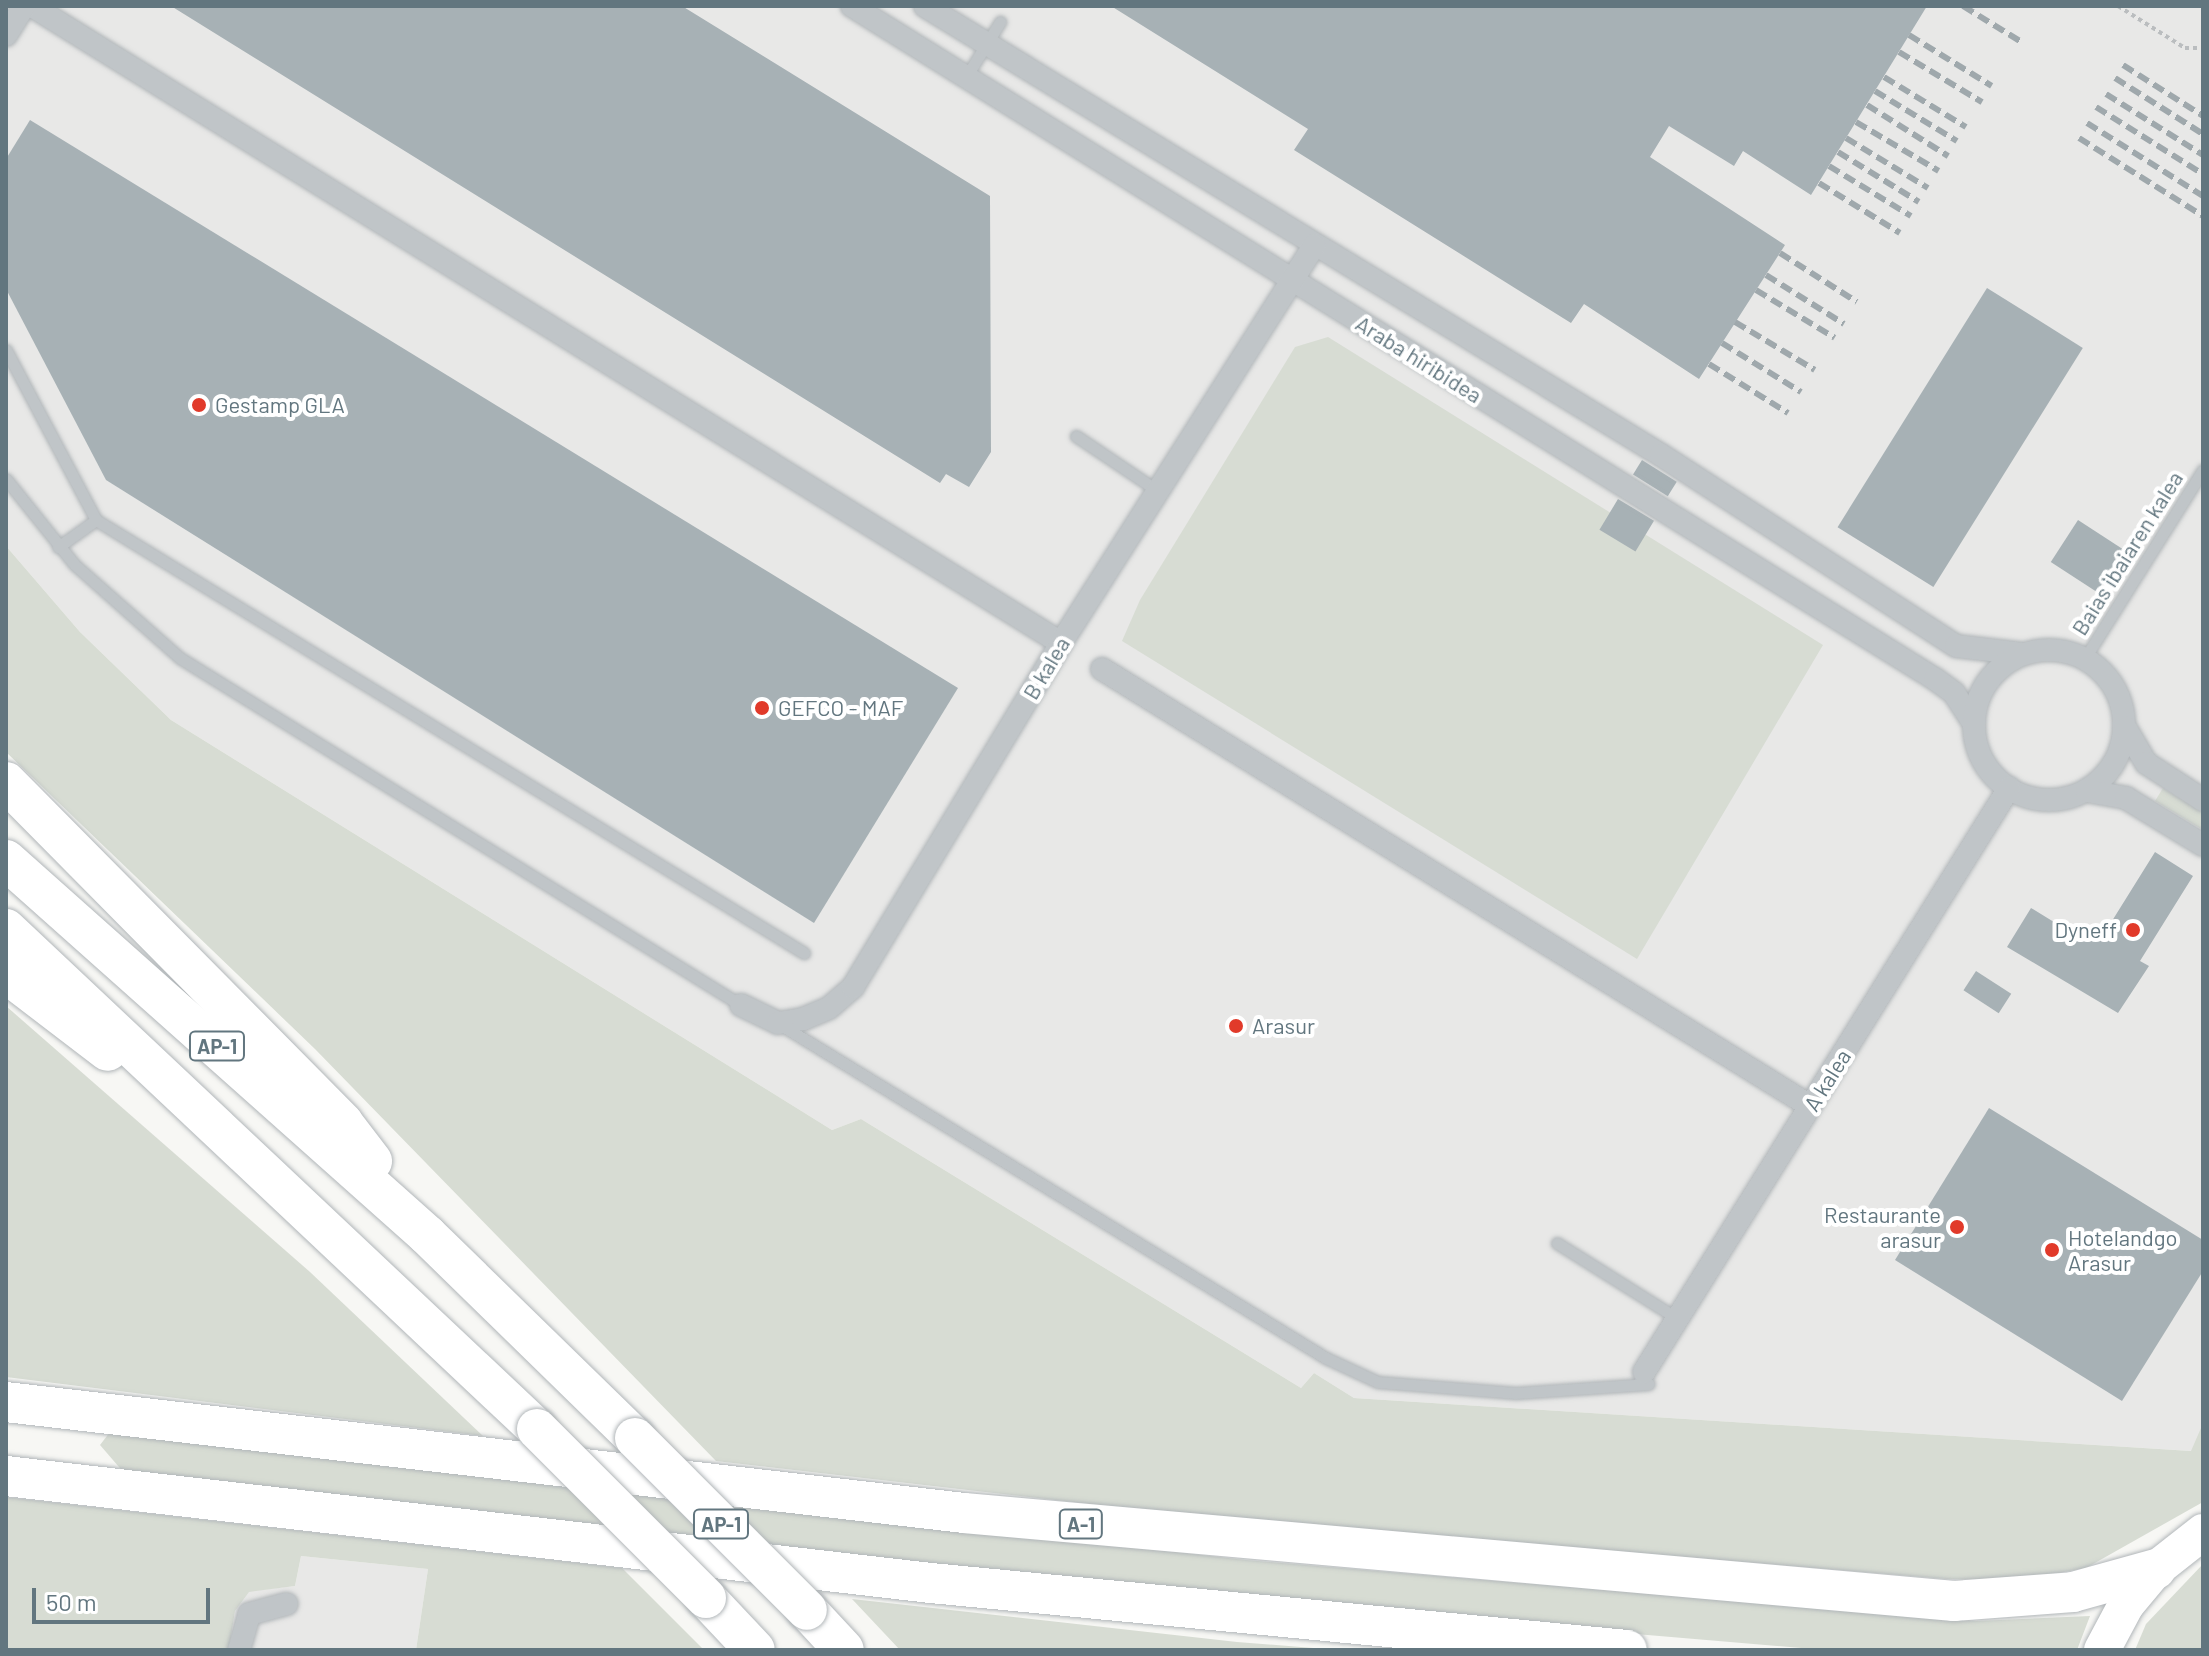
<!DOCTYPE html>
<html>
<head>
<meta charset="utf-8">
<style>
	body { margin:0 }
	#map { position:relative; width:2209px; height:1656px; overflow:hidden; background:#f7f7f4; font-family:Barlow,sans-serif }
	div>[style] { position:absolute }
	.built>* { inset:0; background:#e8e8e7 }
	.green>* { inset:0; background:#d7dcd3 }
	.building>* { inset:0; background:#a7b1b5; transform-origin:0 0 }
	.path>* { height:4px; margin-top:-2px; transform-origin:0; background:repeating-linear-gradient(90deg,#babdbf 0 4px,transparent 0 8px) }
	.roads { filter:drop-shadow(0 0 2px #b1b6b9) drop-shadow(0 0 2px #b1b6b9) }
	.service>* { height:11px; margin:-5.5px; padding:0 5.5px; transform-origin:5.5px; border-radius:5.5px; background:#c0c5c8 }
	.minor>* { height:22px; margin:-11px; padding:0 11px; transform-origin:11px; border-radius:11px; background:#c0c5c8 }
	.minor>.ring { margin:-11px; padding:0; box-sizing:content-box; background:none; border:22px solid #c0c5c8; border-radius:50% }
	.trunk>* { height:36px; margin:-18px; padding:0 18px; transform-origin:18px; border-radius:18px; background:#fff }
	.motorway>* { height:40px; margin:-20px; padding:0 20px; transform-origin:20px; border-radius:20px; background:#fff }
	.rail>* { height:6px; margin-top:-3px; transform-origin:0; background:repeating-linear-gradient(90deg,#9fa8ac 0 12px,transparent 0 18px) }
	.bridges { filter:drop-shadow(0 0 2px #b1b6b9) drop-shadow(0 0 2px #b1b6b9) }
	.motorway-bridge>* { height:40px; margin:-20px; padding:0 20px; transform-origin:20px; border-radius:20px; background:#fff }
	.dots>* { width:22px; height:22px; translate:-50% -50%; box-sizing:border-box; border:4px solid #fff; border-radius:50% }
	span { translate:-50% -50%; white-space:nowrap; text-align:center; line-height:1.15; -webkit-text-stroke:8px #fff; paint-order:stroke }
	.shield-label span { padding:2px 6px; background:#fff; border:2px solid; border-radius:6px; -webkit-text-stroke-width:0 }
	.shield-label { font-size:20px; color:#62767f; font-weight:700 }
	.street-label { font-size:22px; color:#62767f }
	.poi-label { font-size:22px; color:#62767f }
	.left { translate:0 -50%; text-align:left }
	.right { translate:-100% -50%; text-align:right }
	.frame { position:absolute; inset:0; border:8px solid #62767f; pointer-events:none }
	.scale { position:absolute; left:32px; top:1588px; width:178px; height:36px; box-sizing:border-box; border:4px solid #62767f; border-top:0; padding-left:10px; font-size:24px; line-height:28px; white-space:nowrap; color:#62767f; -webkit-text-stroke:6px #fff; paint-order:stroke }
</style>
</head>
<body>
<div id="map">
	<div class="built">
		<div style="clip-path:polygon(6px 6px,2203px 6px,2203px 1428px,2192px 1451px,1354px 1398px,1314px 1373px,1301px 1388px,861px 1119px,832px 1130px,171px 720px,80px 632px,6px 546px)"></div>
		<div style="clip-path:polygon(301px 1556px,428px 1569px,416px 1650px,229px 1650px,235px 1611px,249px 1591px,295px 1586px)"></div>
	</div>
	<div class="green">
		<div style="clip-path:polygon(1328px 337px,1823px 645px,1637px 959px,1122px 641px,1140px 600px,1295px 347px)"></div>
		<div style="clip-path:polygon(6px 546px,80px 632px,171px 720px,832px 1130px,861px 1119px,1301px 1388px,1314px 1373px,1354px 1398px,2191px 1451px,2201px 1428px,2203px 1502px,2086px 1568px,2020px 1580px,1947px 1579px,1204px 1517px,716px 1461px,315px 1049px,6px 752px)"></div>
		<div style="clip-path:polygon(2163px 788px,2203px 813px,2203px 830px,2155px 801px)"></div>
		<div style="clip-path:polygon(6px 1006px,310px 1272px,483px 1436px,6px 1377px)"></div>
		<div style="clip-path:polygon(110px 1432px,1246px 1560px,1976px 1621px,2090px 1616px,2077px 1650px,1825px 1650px,1437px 1617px,1075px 1583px,125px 1474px,100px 1445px)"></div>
		<div style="clip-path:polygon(6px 1497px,622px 1568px,704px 1650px,416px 1650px,428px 1569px,301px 1556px,295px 1586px,249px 1592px,235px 1611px,229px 1650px,6px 1650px)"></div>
		<div style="clip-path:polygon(2203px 1564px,2203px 1650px,2135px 1650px,2146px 1624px)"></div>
		<div style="clip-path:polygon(852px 1599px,1237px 1642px,1338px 1650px,900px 1650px)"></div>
	</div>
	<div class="building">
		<div style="clip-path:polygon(171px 6px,682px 6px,990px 196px,991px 452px,969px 487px,946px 474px,940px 483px)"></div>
		<div style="clip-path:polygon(1111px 6px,1927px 6px,1811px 195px,1743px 151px,1734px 166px,1669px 126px,1650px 157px,1785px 245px,1699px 379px,1584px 304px,1571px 323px,1294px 150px,1308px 129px)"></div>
		<div style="clip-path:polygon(30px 120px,958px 688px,814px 923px,106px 480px,6px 289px,6px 159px)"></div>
		<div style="left:1987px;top:288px;width:113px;height:282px;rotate:32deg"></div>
		<div style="left:1642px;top:460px;width:41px;height:17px;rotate:32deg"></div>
		<div style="left:1618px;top:499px;width:42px;height:36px;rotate:31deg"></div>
		<div style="left:2078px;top:520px;width:55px;height:50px;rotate:33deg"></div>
		<div style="clip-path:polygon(2155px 852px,2193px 876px,2140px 961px,2149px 966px,2118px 1013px,2007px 947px,2031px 908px,2075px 935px,2083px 924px,2102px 937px)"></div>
		<div style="left:1976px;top:971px;width:42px;height:23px;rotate:33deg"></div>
		<div style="clip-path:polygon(1989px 1108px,2203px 1240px,2203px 1271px,2122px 1401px,1895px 1260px)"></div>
	</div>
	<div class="path">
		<div style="left:2118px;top:6px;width:79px;rotate:32.1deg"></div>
		<div style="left:2185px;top:48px;width:18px"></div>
	</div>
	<div class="roads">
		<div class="service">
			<div style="left:966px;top:77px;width:65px;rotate:-58.3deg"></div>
			<div style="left:6px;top:350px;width:192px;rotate:62.1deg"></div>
			<div style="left:96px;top:520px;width:830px;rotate:31.45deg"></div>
			<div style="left:1076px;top:436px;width:99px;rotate:33.9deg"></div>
			<div style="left:6px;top:479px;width:110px;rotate:51.3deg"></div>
			<div style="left:75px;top:565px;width:140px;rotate:41.5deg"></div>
			<div style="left:180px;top:658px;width:660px;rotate:31.74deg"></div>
			<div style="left:58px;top:547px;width:47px;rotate:-35.4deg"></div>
			<div style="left:2085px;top:658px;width:222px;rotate:-57.9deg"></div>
			<div style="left:781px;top:1025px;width:639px;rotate:31.43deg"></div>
			<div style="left:1326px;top:1358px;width:57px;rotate:24.8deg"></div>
			<div style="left:1378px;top:1382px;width:138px;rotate:4.6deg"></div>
			<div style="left:1516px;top:1393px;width:133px;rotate:-3.9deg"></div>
			<div style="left:1557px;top:1243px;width:143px;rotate:32.1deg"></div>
		</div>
		<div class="minor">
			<div style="left:32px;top:6px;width:1210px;rotate:31.76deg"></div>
			<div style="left:852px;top:6px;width:1275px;rotate:31.86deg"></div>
			<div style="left:1935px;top:679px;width:24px;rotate:36deg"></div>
			<div style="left:1954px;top:693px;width:37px;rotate:57deg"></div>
			<div style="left:925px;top:6px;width:862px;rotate:31.39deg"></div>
			<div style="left:1661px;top:455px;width:351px;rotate:32.9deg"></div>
			<div style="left:1956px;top:646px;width:67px;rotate:6.8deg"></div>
			<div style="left:6px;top:35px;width:34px;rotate:-58deg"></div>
			<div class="ring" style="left:1974px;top:650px;width:128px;height:128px"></div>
			<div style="left:1102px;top:669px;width:832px;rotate:31.68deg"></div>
			<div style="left:2125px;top:727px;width:42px;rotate:59.7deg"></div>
			<div style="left:2146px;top:763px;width:68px;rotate:33deg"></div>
			<div style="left:2087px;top:791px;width:40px;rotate:10deg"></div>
			<div style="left:2126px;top:798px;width:90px;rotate:31.4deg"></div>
			<div style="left:741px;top:1005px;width:41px;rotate:25.9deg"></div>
			<div style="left:778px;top:1023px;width:25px;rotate:-9deg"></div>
			<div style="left:803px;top:1019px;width:28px;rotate:-23deg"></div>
			<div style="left:829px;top:1008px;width:32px;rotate:-41deg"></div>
			<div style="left:853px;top:987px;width:402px;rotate:-58.8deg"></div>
			<div style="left:1061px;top:643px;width:471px;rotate:-57.5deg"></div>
			<div style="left:1644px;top:1372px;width:689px;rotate:-57.99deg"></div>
			<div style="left:239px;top:1650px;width:37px;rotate:-74deg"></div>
			<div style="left:249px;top:1614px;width:39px;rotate:-15deg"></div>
		</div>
		<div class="trunk">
			<div style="left:2102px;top:1650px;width:51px;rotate:-61.9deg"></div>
			<div style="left:2126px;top:1605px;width:47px;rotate:-50.2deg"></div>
			<div style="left:2156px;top:1569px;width:60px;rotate:-38.2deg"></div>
		</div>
		<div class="motorway">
			<div style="left:6px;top:782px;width:479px;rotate:45.3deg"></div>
			<div style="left:343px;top:1123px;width:48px;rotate:52.7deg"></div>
			<div style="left:6px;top:860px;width:564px;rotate:41.69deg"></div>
			<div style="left:427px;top:1235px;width:291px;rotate:44.3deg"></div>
			<div style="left:6px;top:929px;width:729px;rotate:43.28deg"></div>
			<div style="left:6px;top:973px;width:128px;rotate:37.4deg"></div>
			<div style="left:6px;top:1402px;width:964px;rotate:6.61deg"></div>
			<div style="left:964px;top:1513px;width:994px;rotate:5.08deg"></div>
			<div style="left:1954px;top:1601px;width:119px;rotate:-4.3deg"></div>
			<div style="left:2073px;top:1592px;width:86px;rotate:-15.5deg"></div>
			<div style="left:6px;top:1476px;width:931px;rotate:6.6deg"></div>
			<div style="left:931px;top:1583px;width:699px;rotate:5.5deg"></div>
			<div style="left:706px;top:1598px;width:71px;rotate:46.7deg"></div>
			<div style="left:807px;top:1610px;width:54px;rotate:47.2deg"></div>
		</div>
	</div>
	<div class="rail">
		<div style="left:1963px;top:6px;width:67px;rotate:31.6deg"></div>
		<div style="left:1909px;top:35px;width:97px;rotate:31.6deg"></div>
		<div style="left:1899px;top:52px;width:97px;rotate:31.1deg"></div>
		<div style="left:2123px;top:65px;width:95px;rotate:32.5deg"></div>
		<div style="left:1884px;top:77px;width:96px;rotate:31.4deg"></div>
		<div style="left:2115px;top:78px;width:104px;rotate:32.5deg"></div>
		<div style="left:1875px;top:91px;width:96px;rotate:31.4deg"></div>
		<div style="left:2106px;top:94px;width:115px;rotate:32.2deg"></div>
		<div style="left:1867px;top:105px;width:96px;rotate:32.2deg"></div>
		<div style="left:2096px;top:107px;width:126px;rotate:32.1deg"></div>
		<div style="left:1856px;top:122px;width:96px;rotate:30.6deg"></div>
		<div style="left:2087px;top:123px;width:137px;rotate:32.2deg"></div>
		<div style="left:1846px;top:138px;width:96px;rotate:31.4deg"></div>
		<div style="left:2079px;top:138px;width:146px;rotate:32.2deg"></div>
		<div style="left:1838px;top:152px;width:95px;rotate:31.7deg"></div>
		<div style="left:1829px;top:166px;width:96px;rotate:31.4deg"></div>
		<div style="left:1819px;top:183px;width:95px;rotate:31.7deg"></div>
		<div style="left:1780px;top:253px;width:91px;rotate:32.5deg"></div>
		<div style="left:1766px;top:275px;width:92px;rotate:32.1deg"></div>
		<div style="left:1756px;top:290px;width:92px;rotate:31.3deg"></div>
		<div style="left:1735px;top:322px;width:93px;rotate:31deg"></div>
		<div style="left:1722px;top:343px;width:93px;rotate:31.8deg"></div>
		<div style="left:1709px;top:364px;width:93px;rotate:31.8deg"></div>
	</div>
	<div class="bridges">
		<div class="motorway-bridge">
			<div style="left:537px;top:1429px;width:239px;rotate:45deg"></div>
			<div style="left:635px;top:1438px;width:243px;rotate:45deg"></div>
		</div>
	</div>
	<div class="dots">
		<div style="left:199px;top:405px;background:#e13a2a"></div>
		<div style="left:762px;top:708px;background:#e13a2a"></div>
		<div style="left:2133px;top:930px;background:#e13a2a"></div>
		<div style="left:1236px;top:1026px;background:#e13a2a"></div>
		<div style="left:1957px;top:1227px;background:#e13a2a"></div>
		<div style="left:2052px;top:1250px;background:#e13a2a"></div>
	</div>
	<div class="shield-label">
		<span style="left:217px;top:1046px">AP-1</span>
		<span style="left:721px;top:1524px">AP-1</span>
		<span style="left:1081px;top:1524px">A-1</span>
	</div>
	<div class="street-label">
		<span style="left:1419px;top:359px;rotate:32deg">Araba hiribidea</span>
		<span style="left:2127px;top:553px;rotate:-58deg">Baias ibaiaren kalea</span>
		<span style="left:1046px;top:668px;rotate:-59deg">B kalea</span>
		<span style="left:1827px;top:1080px;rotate:-58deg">A kalea</span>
	</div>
	<div class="poi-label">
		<span class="left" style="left:215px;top:405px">Gestamp GLA</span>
		<span class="left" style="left:778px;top:708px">GEFCO - MAF</span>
		<span class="right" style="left:2117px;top:930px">Dyneff</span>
		<span class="left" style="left:1252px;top:1026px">Arasur</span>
		<span class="right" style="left:1941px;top:1227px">Restaurante<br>arasur</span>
		<span class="left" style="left:2068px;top:1250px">Hotelandgo<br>Arasur</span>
	</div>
	<div class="frame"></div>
	<div class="scale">50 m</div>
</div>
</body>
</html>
